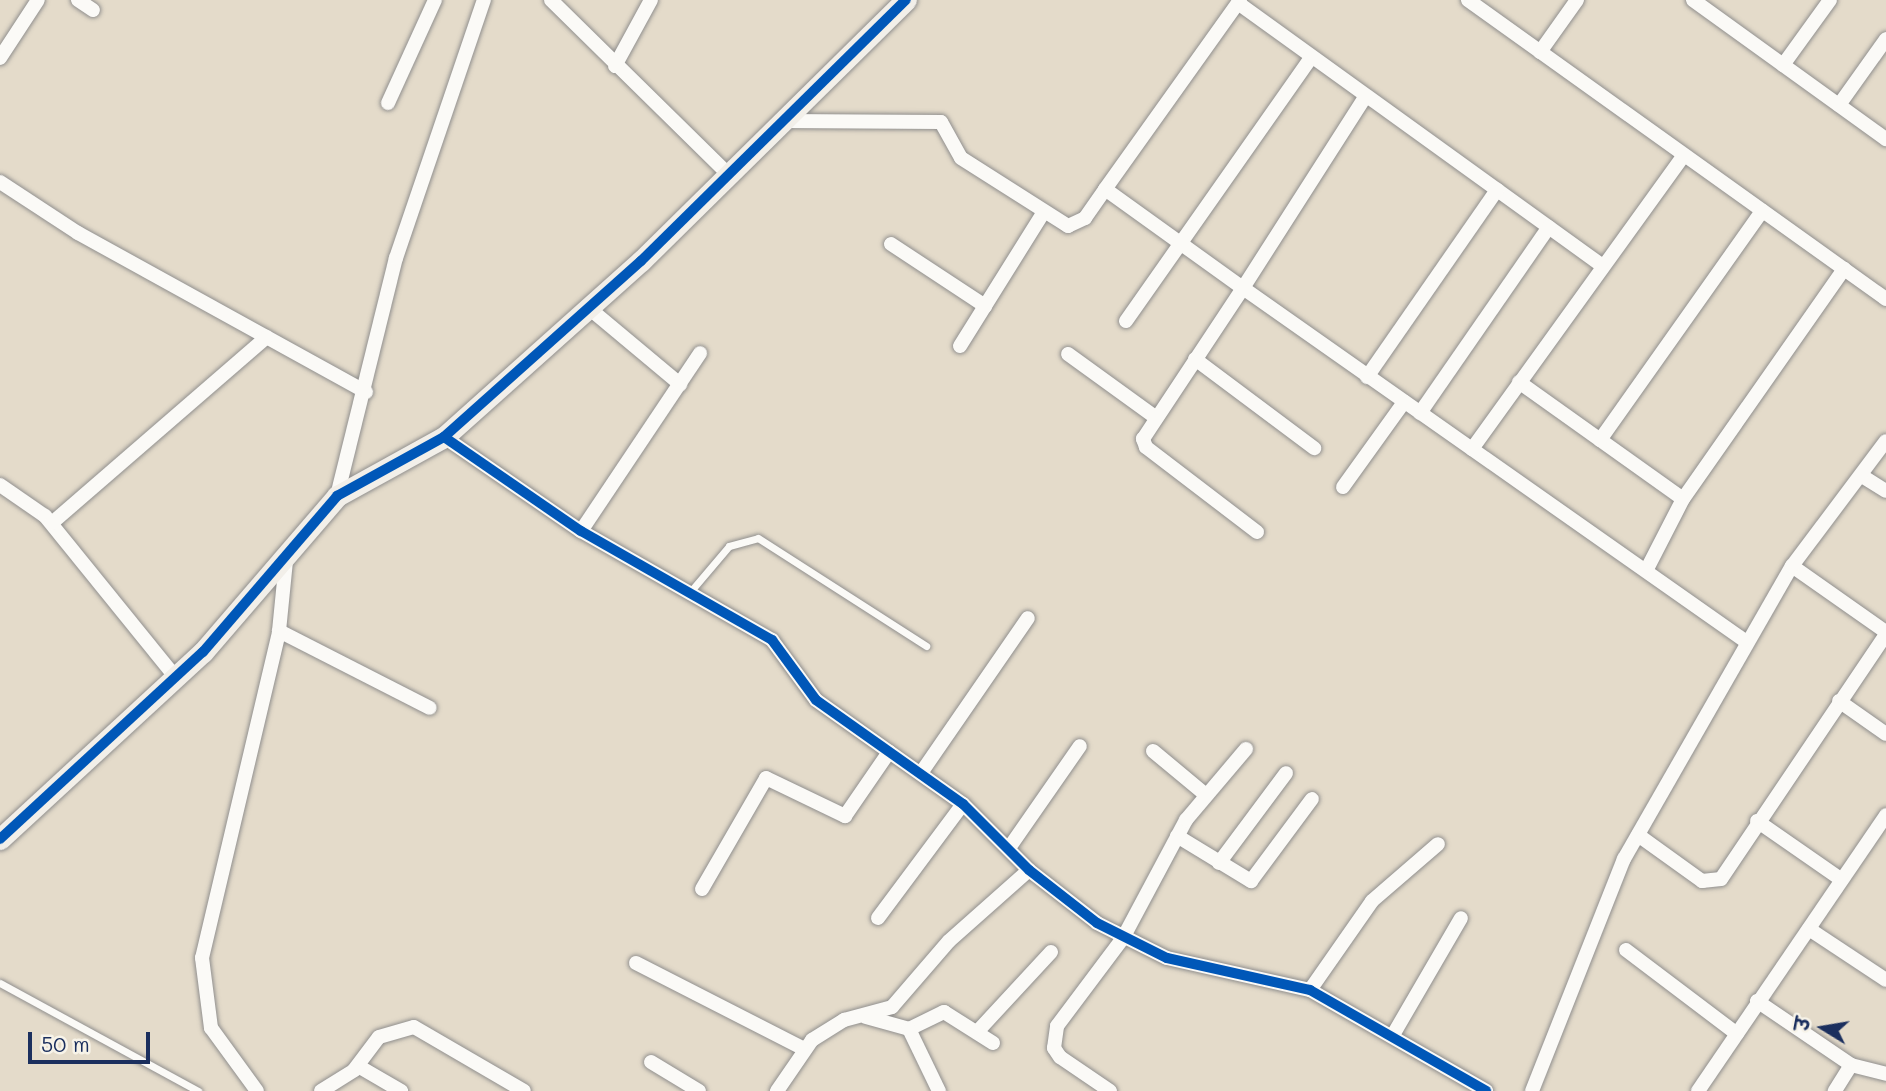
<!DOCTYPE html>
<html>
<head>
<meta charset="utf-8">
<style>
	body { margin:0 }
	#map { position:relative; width:1886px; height:1091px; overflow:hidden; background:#e4dbca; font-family:Mali,"Playpen Sans Deva",sans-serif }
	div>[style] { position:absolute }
	.roads { filter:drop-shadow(0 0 2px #908f8e) drop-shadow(0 0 2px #908f8e) }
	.lane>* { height:7px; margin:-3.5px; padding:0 3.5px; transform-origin:3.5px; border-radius:3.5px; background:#fbfaf7 }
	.street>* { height:14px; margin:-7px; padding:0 7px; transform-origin:7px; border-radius:7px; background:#fbfaf7 }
	.secondary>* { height:21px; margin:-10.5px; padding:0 10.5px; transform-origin:10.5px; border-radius:10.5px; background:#f2efe9 }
	.cycleway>* { height:10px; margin:-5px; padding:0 5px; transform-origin:5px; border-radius:5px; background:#0057b8 }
	span { translate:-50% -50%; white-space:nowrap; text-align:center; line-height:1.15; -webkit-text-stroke:6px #f7f3e8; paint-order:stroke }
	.north { position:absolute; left:1788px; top:993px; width:70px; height:70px; -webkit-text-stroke:5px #f7f3e8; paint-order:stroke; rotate:281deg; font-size:19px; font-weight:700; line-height:28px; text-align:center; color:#1b2f5e }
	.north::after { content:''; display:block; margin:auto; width:24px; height:32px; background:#1b2f5e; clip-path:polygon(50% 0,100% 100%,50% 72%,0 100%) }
	.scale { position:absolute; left:28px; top:1032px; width:122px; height:32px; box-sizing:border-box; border:4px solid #1b2f5e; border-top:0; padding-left:9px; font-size:21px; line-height:24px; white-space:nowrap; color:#1b2f5e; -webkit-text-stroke:5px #f7f3e8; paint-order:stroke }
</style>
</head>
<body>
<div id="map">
	<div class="roads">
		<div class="lane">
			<div style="left:690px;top:592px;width:60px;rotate:-49.7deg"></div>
			<div style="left:729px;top:546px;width:30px;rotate:-15deg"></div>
			<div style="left:758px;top:538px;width:200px;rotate:32.7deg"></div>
			<div style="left:0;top:983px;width:226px;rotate:28.6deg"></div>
		</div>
		<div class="street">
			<div style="left:78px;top:0;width:18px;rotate:34deg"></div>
			<div style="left:551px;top:0;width:250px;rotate:44.5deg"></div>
			<div style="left:1240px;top:0;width:232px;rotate:125.5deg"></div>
			<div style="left:1105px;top:189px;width:170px;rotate:35.7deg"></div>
			<div style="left:1243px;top:288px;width:227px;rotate:-57.4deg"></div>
			<div style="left:1468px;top:0;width:514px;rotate:35.58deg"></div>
			<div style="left:1693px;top:0;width:238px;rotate:35.8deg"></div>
			<div style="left:1238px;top:3px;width:450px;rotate:35.8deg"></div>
			<div style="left:1540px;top:52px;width:64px;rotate:-54.6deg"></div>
			<div style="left:0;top:58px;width:69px;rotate:-56.8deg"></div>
			<div style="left:1783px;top:65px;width:80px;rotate:-54.1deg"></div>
			<div style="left:615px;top:66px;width:75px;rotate:-61.4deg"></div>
			<div style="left:388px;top:103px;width:113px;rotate:-65.5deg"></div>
			<div style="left:1839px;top:105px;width:81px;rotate:-54.5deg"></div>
			<div style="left:783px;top:121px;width:158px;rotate:0.4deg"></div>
			<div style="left:941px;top:122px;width:41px;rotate:60.9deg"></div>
			<div style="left:961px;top:158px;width:127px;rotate:32.4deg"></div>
			<div style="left:1068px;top:226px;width:19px;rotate:-25deg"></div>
			<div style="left:1085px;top:218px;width:35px;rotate:-55deg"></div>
			<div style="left:0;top:182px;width:93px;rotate:33.2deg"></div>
			<div style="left:78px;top:233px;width:329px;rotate:28.9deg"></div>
			<div style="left:891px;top:244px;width:113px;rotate:33.4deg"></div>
			<div style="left:589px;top:308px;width:119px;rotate:39.9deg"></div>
			<div style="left:1126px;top:321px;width:322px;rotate:-54.9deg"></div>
			<div style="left:960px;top:346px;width:157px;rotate:-58deg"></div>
			<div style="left:1068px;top:354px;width:107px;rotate:35.9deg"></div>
			<div style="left:1195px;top:359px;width:149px;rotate:36.8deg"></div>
			<div style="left:1367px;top:377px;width:228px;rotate:-55.2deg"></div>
			<div style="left:1519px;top:382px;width:201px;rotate:35.5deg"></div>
			<div style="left:1420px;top:413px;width:226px;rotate:-55.3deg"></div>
			<div style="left:444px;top:437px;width:166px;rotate:34.5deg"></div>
			<div style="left:581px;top:531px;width:220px;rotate:29.7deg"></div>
			<div style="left:772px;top:640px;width:74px;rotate:53.7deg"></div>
			<div style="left:816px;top:700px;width:180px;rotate:35.3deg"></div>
			<div style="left:963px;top:804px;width:93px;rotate:45deg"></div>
			<div style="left:1029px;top:870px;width:86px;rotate:37.9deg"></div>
			<div style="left:1097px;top:923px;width:78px;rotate:26.6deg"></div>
			<div style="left:1167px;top:958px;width:147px;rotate:12.6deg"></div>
			<div style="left:1310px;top:990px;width:203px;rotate:29.8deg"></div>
			<div style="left:1600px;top:440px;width:281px;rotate:-54.7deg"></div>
			<div style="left:1472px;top:449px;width:362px;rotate:-54.2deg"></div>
			<div style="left:1862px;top:476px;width:28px;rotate:32deg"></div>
			<div style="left:0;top:485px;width:55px;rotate:34.6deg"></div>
			<div style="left:45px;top:516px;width:208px;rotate:51deg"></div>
			<div style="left:1343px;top:487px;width:105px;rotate:-54.3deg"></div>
			<div style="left:337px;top:496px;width:245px;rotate:-76.1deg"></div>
			<div style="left:396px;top:258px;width:273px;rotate:-71.2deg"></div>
			<div style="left:52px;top:523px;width:284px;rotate:-40.9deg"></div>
			<div style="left:581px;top:531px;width:214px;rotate:-56.2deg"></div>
			<div style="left:1257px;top:532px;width:140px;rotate:-142.6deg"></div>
			<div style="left:1146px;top:447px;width:9px;rotate:-111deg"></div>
			<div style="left:1143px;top:439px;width:181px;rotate:-56.5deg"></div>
			<div style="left:1243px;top:288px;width:614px;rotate:35.11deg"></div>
			<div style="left:1792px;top:566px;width:115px;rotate:35.1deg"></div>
			<div style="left:1648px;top:567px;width:76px;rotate:-62.8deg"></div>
			<div style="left:1683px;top:499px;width:281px;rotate:-55deg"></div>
			<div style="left:279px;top:631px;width:169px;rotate:27deg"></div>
			<div style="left:1839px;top:701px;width:57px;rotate:35.1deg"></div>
			<div style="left:1153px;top:751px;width:69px;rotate:39.7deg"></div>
			<div style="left:921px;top:773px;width:188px;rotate:-55.4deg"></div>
			<div style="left:1757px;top:821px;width:103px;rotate:34.8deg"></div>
			<div style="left:1638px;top:835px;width:79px;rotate:35.7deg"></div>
			<div style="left:1702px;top:881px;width:19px;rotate:-6deg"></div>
			<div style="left:1721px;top:879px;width:295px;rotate:-56deg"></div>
			<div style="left:1177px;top:836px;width:87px;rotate:31.3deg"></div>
			<div style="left:1251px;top:881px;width:102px;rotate:-53.4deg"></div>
			<div style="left:1009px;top:848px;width:124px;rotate:-55.2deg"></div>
			<div style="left:1219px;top:863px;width:112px;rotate:-53.3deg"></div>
			<div style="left:702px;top:889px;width:128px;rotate:-60deg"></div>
			<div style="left:766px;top:778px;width:88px;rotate:25.7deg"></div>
			<div style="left:845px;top:816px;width:78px;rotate:-55.5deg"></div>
			<div style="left:878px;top:918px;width:142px;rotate:-53.3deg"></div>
			<div style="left:1809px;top:929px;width:92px;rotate:33.5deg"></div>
			<div style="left:1626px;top:950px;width:139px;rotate:37.1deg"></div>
			<div style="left:636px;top:963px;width:189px;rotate:27.1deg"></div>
			<div style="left:1310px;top:990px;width:108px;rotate:-55.1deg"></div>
			<div style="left:1372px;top:901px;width:87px;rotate:-40.8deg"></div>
			<div style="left:1757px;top:1001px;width:114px;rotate:34.2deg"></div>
			<div style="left:1851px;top:1065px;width:31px;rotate:122deg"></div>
			<div style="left:866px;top:1017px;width:45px;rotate:15.6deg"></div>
			<div style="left:909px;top:1029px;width:39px;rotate:-26deg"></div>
			<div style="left:944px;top:1012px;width:58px;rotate:32.3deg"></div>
			<div style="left:909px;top:1029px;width:69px;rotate:64.2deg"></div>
			<div style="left:977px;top:1032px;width:109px;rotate:-47.2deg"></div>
			<div style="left:1393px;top:1035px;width:135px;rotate:-59.8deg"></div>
			<div style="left:651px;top:1062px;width:56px;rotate:31.1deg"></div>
			<div style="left:1851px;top:1065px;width:36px;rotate:14deg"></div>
			<div style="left:358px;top:1066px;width:50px;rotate:30.2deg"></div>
			<div style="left:257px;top:1091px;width:78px;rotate:-126.1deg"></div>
			<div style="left:211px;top:1028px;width:71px;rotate:-97.3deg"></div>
			<div style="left:202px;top:958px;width:336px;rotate:-76.7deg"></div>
			<div style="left:279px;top:631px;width:70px;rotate:-84.3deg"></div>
			<div style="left:321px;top:1091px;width:39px;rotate:-32deg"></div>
			<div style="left:354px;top:1070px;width:41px;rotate:-52.9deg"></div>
			<div style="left:379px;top:1037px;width:36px;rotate:-16deg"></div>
			<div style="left:414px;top:1027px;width:127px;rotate:30.2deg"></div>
			<div style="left:777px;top:1091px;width:62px;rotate:-55.5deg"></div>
			<div style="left:812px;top:1040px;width:38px;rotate:-32deg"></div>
			<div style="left:844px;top:1020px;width:50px;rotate:-15.2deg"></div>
			<div style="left:892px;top:1007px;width:87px;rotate:-49.2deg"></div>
			<div style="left:949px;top:941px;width:107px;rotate:-41.6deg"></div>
			<div style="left:1110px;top:1091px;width:60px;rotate:-145.8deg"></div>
			<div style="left:1060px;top:1057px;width:11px;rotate:-124deg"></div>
			<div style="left:1054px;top:1048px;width:22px;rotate:-82deg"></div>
			<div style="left:1057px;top:1026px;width:110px;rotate:-53.1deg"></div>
			<div style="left:1123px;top:938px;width:134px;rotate:-61.9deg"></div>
			<div style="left:1186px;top:820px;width:93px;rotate:-49.8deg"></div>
			<div style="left:1532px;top:1091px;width:250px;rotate:-68.4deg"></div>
			<div style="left:1624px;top:859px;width:338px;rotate:-60.2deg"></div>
			<div style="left:1792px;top:566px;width:156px;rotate:-53.1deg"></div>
			<div style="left:1698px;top:1091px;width:334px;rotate:-55.7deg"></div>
		</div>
		<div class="secondary">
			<div style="left:0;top:839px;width:276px;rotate:-42.7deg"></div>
			<div style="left:203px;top:652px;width:206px;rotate:-49.3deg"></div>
			<div style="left:337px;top:496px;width:122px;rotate:-28.9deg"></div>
			<div style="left:444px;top:437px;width:264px;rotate:-41.8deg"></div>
			<div style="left:641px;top:261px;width:372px;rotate:-44.6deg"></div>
		</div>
	</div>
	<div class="cycleway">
		<div style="left:444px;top:437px;width:166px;rotate:34.5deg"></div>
		<div style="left:581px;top:531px;width:220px;rotate:29.7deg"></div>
		<div style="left:772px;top:640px;width:74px;rotate:53.7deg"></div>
		<div style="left:816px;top:700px;width:180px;rotate:35.3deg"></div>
		<div style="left:963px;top:804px;width:93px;rotate:45deg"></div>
		<div style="left:1029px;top:870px;width:86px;rotate:37.9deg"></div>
		<div style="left:1097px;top:923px;width:78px;rotate:26.6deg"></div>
		<div style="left:1167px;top:958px;width:147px;rotate:12.6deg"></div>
		<div style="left:1310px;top:990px;width:203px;rotate:29.8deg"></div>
		<div style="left:0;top:839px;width:276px;rotate:-42.7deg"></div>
		<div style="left:203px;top:652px;width:206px;rotate:-49.3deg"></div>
		<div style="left:337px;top:496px;width:122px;rotate:-28.9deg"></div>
		<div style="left:444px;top:437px;width:264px;rotate:-41.8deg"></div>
		<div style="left:641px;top:261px;width:372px;rotate:-44.6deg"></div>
	</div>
	<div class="north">उ</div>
	<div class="scale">50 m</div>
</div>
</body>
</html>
